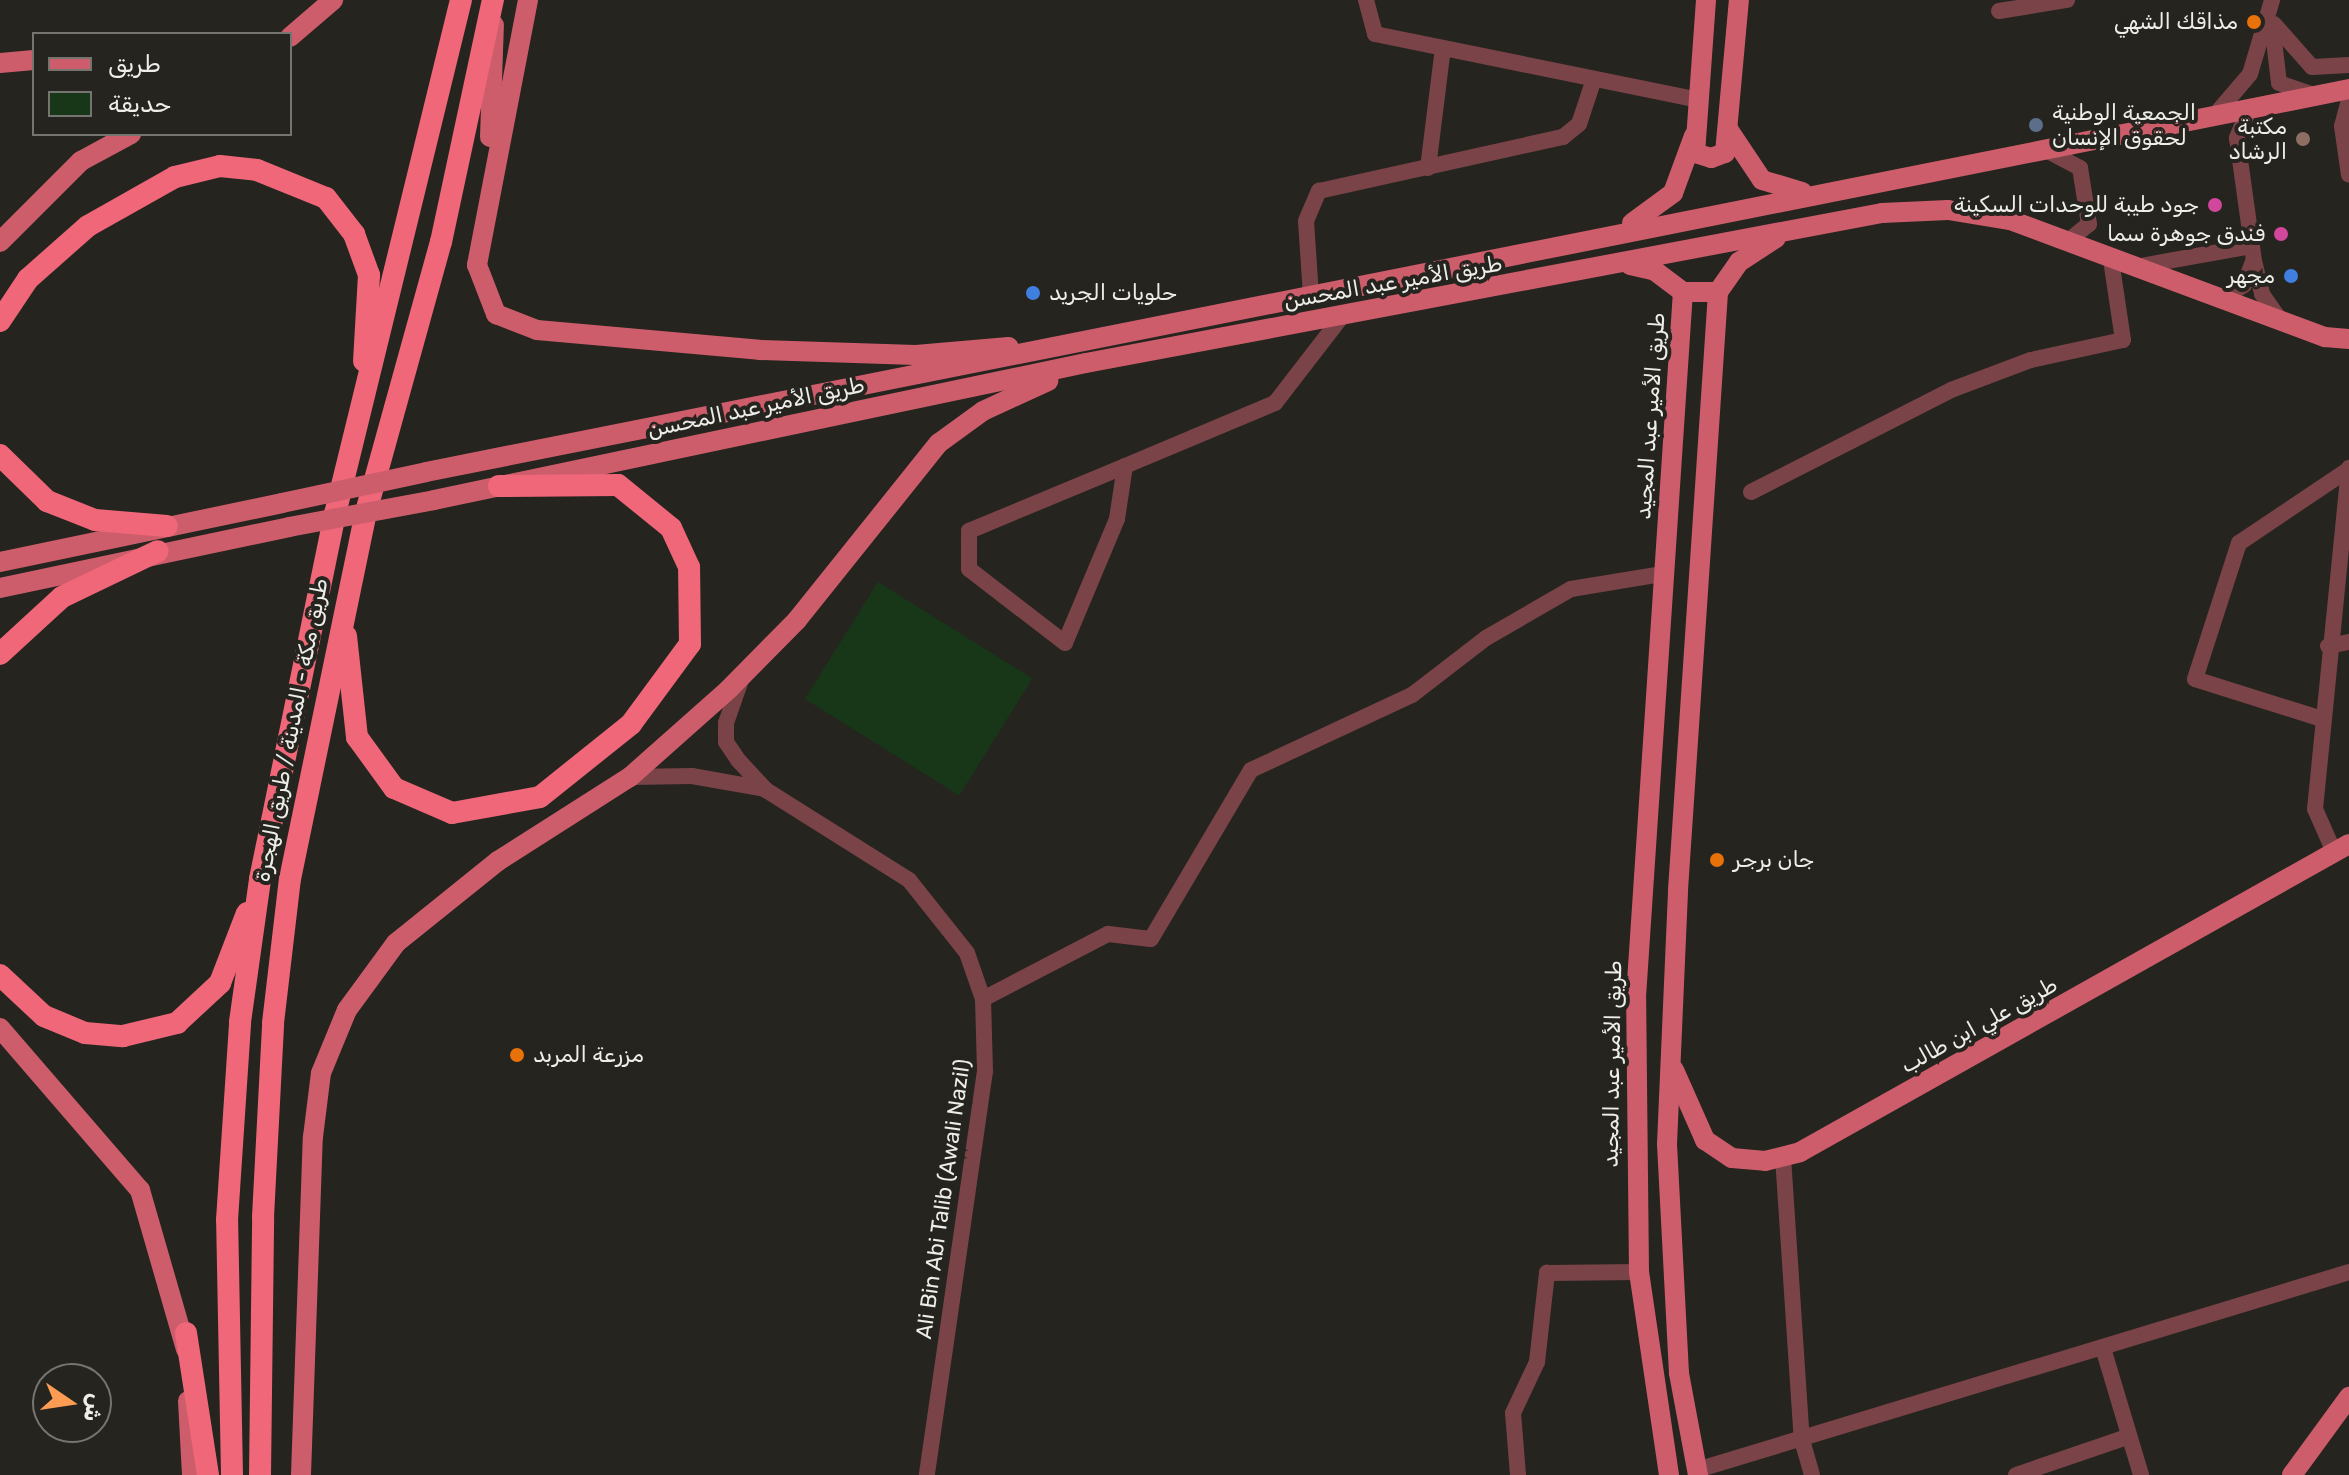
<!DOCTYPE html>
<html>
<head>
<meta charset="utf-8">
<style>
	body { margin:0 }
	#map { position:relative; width:2349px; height:1475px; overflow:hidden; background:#25241f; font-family:Rubik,Vazirmatn,sans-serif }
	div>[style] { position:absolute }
	.green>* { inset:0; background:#183718; transform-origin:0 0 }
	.minor>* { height:16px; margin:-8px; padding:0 8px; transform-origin:8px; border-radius:8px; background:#7a4348 }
	.major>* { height:20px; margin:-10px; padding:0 10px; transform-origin:10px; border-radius:10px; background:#ce5d6b }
	.highway>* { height:22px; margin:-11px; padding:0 11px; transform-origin:11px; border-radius:11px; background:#ef6778 }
	.major-bridge>* { height:20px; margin:-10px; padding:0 10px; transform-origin:10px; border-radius:10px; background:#ce5d6b }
	.dots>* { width:22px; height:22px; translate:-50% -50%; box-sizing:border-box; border:4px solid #25241f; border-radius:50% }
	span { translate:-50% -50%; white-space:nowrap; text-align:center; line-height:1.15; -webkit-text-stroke:8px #25241f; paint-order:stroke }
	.poi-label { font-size:22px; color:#edede9 }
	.right { translate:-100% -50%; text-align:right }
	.left { translate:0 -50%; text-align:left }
	.street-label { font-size:22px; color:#edede9 }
	.legend { position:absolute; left:32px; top:32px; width:260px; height:104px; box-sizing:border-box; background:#25241f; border:2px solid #757470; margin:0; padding:10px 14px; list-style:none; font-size:24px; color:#edede9 }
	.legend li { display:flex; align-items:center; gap:16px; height:40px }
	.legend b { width:40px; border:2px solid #757470 }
	.north { position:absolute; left:32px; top:1363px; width:80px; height:80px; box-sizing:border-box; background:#25241f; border:2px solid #757470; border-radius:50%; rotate:103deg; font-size:22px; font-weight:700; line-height:32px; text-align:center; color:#edede9 }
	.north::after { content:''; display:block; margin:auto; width:28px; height:36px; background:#fc9d53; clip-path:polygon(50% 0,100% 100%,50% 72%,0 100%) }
</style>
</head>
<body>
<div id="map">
	<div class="green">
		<div style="left:878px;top:582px;width:182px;height:138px;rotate:32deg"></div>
	</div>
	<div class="minor">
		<div style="left:1366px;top:0;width:35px;rotate:75deg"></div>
		<div style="left:1375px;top:34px;width:330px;rotate:11.5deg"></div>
		<div style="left:1999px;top:11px;width:69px;rotate:-9.2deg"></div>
		<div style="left:2274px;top:24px;width:57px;rotate:48.5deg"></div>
		<div style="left:2312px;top:67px;width:37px;rotate:-3deg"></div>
		<div style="left:2273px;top:32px;width:51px;rotate:83.3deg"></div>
		<div style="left:2279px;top:83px;width:34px;rotate:19deg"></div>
		<div style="left:2349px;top:100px;width:27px;rotate:105deg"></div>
		<div style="left:2342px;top:126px;width:49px;rotate:81.9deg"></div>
		<div style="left:2250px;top:107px;width:34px;rotate:113deg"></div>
		<div style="left:2237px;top:138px;width:124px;rotate:82.1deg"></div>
		<div style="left:2254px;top:261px;width:34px;rotate:76deg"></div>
		<div style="left:2262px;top:294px;width:33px;rotate:55deg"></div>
		<div style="left:2215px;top:115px;width:54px;rotate:-49.5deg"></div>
		<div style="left:2250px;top:74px;width:77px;rotate:-73.4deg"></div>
		<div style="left:2044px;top:149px;width:41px;rotate:27.8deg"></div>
		<div style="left:2080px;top:168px;width:57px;rotate:80.9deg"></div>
		<div style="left:2089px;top:224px;width:28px;rotate:141deg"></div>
		<div style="left:1428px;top:168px;width:121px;rotate:-82.9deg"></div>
		<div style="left:2135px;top:267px;width:119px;rotate:-10.2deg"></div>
		<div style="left:1311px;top:296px;width:75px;rotate:-93.8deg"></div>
		<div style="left:1306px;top:221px;width:33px;rotate:-67deg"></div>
		<div style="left:1319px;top:191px;width:250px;rotate:-12.5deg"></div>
		<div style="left:1563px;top:137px;width:21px;rotate:-39deg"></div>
		<div style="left:1579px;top:124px;width:47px;rotate:-71.6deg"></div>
		<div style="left:2220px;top:300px;width:28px;rotate:-32deg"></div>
		<div style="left:2244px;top:285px;width:25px;rotate:-69deg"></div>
		<div style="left:1125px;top:466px;width:54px;rotate:98.6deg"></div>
		<div style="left:1117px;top:519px;width:134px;rotate:112.8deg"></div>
		<div style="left:1065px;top:643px;width:121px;rotate:-142.4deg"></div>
		<div style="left:969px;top:569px;width:38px;rotate:-90deg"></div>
		<div style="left:969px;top:531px;width:169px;rotate:-22.6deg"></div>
		<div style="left:1125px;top:466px;width:163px;rotate:-22.8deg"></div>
		<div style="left:1275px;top:403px;width:111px;rotate:-52.3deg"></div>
		<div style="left:1751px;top:492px;width:225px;rotate:-27deg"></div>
		<div style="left:1951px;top:390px;width:85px;rotate:-20.6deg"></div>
		<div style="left:2031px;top:360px;width:94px;rotate:-12.3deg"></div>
		<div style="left:2123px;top:340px;width:81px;rotate:-98.5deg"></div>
		<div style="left:2328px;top:646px;width:21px;rotate:-11deg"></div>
		<div style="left:742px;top:677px;width:49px;rotate:109.2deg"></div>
		<div style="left:726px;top:723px;width:19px;rotate:90deg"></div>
		<div style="left:726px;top:742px;width:23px;rotate:56deg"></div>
		<div style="left:739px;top:761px;width:40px;rotate:47deg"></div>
		<div style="left:766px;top:790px;width:169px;rotate:32.2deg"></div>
		<div style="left:909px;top:880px;width:93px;rotate:51.5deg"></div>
		<div style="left:967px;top:953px;width:49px;rotate:70.8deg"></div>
		<div style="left:983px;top:999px;width:72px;rotate:88.4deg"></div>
		<div style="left:985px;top:1071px;width:408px;rotate:98.2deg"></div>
		<div style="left:2322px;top:719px;width:133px;rotate:-162.5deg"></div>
		<div style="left:2195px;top:679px;width:143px;rotate:-72.1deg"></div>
		<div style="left:2239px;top:543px;width:129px;rotate:-33.9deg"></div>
		<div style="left:630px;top:777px;width:62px;rotate:-0.9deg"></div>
		<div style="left:692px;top:776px;width:74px;rotate:10.1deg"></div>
		<div style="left:2334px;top:852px;width:47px;rotate:-113.8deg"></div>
		<div style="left:2315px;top:809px;width:343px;rotate:-84.3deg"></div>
		<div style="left:983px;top:999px;width:141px;rotate:-27.5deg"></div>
		<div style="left:1108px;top:934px;width:43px;rotate:6.6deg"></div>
		<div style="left:1151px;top:939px;width:196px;rotate:-59.4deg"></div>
		<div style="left:1251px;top:770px;width:178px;rotate:-25deg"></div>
		<div style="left:1412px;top:695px;width:93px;rotate:-37.6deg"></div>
		<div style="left:1486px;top:638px;width:98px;rotate:-30deg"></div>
		<div style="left:1571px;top:589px;width:93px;rotate:-9.3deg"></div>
		<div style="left:1783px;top:1157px;width:284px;rotate:86.2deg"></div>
		<div style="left:1802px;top:1440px;width:36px;rotate:74deg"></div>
		<div style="left:2103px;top:1348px;width:133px;rotate:73.3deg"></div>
		<div style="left:1697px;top:1470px;width:681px;rotate:-16.89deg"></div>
		<div style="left:1518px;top:1475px;width:62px;rotate:-94.6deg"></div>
		<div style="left:1513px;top:1413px;width:56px;rotate:-64.8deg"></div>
		<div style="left:1537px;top:1362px;width:90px;rotate:-83.6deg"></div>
		<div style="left:1547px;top:1273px;width:92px;rotate:-0.6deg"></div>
		<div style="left:2016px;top:1475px;width:117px;rotate:-18.9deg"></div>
	</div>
	<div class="major">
		<div style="left:528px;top:0;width:270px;rotate:100.9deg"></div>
		<div style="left:477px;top:265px;width:53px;rotate:68.8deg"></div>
		<div style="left:496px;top:314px;width:44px;rotate:21.3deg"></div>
		<div style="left:537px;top:330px;width:223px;rotate:5.1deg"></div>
		<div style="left:759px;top:350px;width:157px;rotate:1.8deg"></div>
		<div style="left:916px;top:355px;width:93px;rotate:-4.9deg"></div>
		<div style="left:1706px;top:0;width:153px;rotate:94.1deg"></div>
		<div style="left:1695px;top:153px;width:17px;rotate:17deg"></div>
		<div style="left:1711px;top:158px;width:15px;rotate:-20deg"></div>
		<div style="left:1725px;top:153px;width:154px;rotate:-84.8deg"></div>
		<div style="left:290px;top:37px;width:57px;rotate:-40.7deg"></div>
		<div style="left:0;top:63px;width:34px;rotate:-5deg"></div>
		<div style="left:1728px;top:129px;width:61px;rotate:56.3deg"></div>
		<div style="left:1762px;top:180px;width:42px;rotate:16.7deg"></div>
		<div style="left:490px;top:137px;width:112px;rotate:-88deg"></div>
		<div style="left:1632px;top:223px;width:51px;rotate:-36.2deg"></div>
		<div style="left:1673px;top:193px;width:61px;rotate:-69.8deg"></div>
		<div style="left:0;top:242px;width:115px;rotate:-45deg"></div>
		<div style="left:81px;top:161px;width:57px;rotate:-28.4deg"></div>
		<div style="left:1630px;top:265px;width:26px;rotate:13deg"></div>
		<div style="left:1655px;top:271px;width:35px;rotate:37deg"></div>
		<div style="left:426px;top:472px;width:1961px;rotate:-11.26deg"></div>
		<div style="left:434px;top:500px;width:666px;rotate:-11.87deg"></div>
		<div style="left:1086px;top:363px;width:810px;rotate:-10.67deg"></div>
		<div style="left:1882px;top:213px;width:66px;rotate:-2.6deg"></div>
		<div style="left:1948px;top:210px;width:63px;rotate:9.2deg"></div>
		<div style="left:2010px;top:220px;width:336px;rotate:20.4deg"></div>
		<div style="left:2325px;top:337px;width:24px;rotate:5deg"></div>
		<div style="left:0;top:562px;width:288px;rotate:-11.8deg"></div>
		<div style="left:0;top:588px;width:295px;rotate:-11.9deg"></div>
		<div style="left:0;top:1028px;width:214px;rotate:49.2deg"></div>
		<div style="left:140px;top:1190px;width:166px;rotate:73.9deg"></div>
		<div style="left:1674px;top:1070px;width:77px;rotate:66.1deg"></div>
		<div style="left:1705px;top:1140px;width:32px;rotate:34deg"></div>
		<div style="left:1732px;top:1158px;width:33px;rotate:5deg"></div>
		<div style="left:1765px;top:1161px;width:36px;rotate:-14deg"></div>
		<div style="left:1800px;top:1152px;width:629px;rotate:-29.29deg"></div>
		<div style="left:188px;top:1401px;width:74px;rotate:86.9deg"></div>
		<div style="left:301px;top:1475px;width:338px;rotate:-88deg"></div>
		<div style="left:313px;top:1137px;width:64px;rotate:-82.9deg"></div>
		<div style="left:321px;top:1073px;width:68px;rotate:-67.6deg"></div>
		<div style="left:347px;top:1010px;width:83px;rotate:-53.8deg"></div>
		<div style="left:396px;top:943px;width:131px;rotate:-38.8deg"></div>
		<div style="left:498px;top:861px;width:156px;rotate:-32.5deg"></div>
		<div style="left:630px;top:777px;width:132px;rotate:-41.6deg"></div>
		<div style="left:729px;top:689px;width:97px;rotate:-45.4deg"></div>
		<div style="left:797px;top:620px;width:227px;rotate:-51.3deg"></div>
		<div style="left:939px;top:443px;width:54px;rotate:-36deg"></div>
		<div style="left:983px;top:411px;width:72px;rotate:-24.8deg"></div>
		<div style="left:1669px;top:1475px;width:205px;rotate:-98.4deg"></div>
		<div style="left:1639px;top:1272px;width:275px;rotate:-90.6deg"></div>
		<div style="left:1636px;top:997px;width:707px;rotate:-86.19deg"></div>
		<div style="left:1683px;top:292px;width:35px"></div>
		<div style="left:1698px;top:1475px;width:104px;rotate:-100.6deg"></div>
		<div style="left:1679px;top:1373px;width:229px;rotate:-93deg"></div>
		<div style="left:1667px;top:1144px;width:254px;rotate:-87.5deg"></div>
		<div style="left:1678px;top:890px;width:599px;rotate:-86.17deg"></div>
		<div style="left:1718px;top:292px;width:37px;rotate:-55deg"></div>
		<div style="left:1739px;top:262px;width:44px;rotate:-33deg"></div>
		<div style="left:2292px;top:1475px;width:97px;rotate:-53.8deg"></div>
	</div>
	<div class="highway">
		<div style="left:0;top:321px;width:50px;rotate:-56.3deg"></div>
		<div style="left:28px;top:279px;width:80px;rotate:-41.5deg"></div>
		<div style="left:88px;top:226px;width:100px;rotate:-29.4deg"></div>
		<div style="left:175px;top:177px;width:46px;rotate:-13.7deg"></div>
		<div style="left:220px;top:166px;width:37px;rotate:6deg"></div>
		<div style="left:257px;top:170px;width:74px;rotate:22.1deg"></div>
		<div style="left:326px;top:198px;width:46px;rotate:52.1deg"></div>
		<div style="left:354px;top:234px;width:44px;rotate:69.9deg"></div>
		<div style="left:369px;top:275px;width:86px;rotate:93.3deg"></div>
		<div style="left:0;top:455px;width:66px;rotate:44.4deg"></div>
		<div style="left:47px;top:501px;width:52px;rotate:21.6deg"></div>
		<div style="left:95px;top:520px;width:72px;rotate:4.8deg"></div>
		<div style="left:346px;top:636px;width:102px;rotate:83.8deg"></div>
		<div style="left:357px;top:737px;width:63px;rotate:54deg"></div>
		<div style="left:394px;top:788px;width:63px;rotate:23.3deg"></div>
		<div style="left:452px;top:813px;width:89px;rotate:-10.3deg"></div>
		<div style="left:540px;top:797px;width:117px;rotate:-38.7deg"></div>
		<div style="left:631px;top:724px;width:99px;rotate:-53.6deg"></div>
		<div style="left:690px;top:644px;width:77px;rotate:-90.7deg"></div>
		<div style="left:689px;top:567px;width:43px;rotate:-114.8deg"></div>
		<div style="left:671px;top:528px;width:68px;rotate:-140.9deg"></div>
		<div style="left:618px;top:485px;width:119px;rotate:179.5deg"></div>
		<div style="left:0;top:654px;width:84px;rotate:-42.6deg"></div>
		<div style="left:62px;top:597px;width:106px;rotate:-25.6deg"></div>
		<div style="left:0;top:975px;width:60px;rotate:43deg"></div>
		<div style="left:44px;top:1016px;width:44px;rotate:22.5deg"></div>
		<div style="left:85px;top:1033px;width:38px;rotate:5deg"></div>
		<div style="left:123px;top:1036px;width:56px;rotate:-13.5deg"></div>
		<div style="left:177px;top:1023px;width:59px;rotate:-42.9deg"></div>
		<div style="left:220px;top:983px;width:75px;rotate:-68.9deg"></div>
		<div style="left:186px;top:1333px;width:144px;rotate:81.2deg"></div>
		<div style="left:232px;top:1475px;width:255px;rotate:-91.1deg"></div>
		<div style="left:227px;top:1220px;width:198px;rotate:-86.2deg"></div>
		<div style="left:240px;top:1022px;width:144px;rotate:-82deg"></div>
		<div style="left:260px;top:879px;width:373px;rotate:-78.4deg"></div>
		<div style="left:335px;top:514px;width:529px;rotate:-76.23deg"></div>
		<div style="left:260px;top:1475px;width:258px;rotate:-89.3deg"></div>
		<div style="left:263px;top:1217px;width:194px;rotate:-87deg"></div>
		<div style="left:273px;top:1023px;width:145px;rotate:-83.3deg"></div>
		<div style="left:290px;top:879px;width:375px;rotate:-78.3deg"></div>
		<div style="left:366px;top:512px;width:280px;rotate:-74.5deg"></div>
		<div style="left:441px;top:242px;width:248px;rotate:-77.9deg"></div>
	</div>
	<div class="major-bridge">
		<div style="left:282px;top:503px;width:147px;rotate:-12.1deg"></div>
		<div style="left:289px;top:527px;width:147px;rotate:-10.5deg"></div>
	</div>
	<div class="dots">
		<div style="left:2254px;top:22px;background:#e8710a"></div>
		<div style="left:2036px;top:125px;background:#5c6f8a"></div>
		<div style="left:2303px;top:139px;background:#8d6e63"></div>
		<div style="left:2215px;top:205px;background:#d1479c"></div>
		<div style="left:2281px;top:234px;background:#d1479c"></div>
		<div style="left:2291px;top:276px;background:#3f7fe0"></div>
		<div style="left:1033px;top:293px;background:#3f7fe0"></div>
		<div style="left:1717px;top:860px;background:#e8710a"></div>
		<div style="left:517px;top:1055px;background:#e8710a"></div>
	</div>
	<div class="poi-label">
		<span class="right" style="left:2238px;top:22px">مذاقك الشهي</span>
		<span class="left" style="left:2052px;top:125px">الجمعية الوطنية<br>لحقوق الإنسان</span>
		<span class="right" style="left:2287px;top:139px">مكتبة<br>الرشاد</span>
		<span class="right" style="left:2199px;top:205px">جود طيبة للوحدات السكينة</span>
		<span class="right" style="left:2265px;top:234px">فندق جوهرة سما</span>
		<span class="right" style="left:2275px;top:276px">مجهر</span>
		<span class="left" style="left:1049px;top:293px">حلويات الجريد</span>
		<span class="left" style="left:1733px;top:860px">جان برجر</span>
		<span class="left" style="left:533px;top:1055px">مزرعة المربد</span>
	</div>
	<div class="street-label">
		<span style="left:1393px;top:282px;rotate:-10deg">طريق الأمير عبد المحسن</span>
		<span style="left:756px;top:407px;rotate:-12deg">طريق الأمير عبد المحسن</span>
		<span style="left:1650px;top:416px;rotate:-86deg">طريق الأمير عبد المجيد</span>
		<span style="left:291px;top:730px;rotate:-79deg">طريق مكة - المدينة / طريق الهجرة</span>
		<span style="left:1979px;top:1025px;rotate:-29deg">طريق علي ابن طالب</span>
		<span style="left:1612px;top:1064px;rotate:-89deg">طريق الأمير عبد المجيد</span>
		<span style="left:943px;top:1199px;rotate:-82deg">Ali Bin Abi Talib (Awali Nazil)</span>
	</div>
	<ul class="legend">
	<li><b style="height:10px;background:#ce5d6b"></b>طريق</li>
	<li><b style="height:22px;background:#183718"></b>حديقة</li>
	</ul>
	<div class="north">ش</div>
</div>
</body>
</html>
